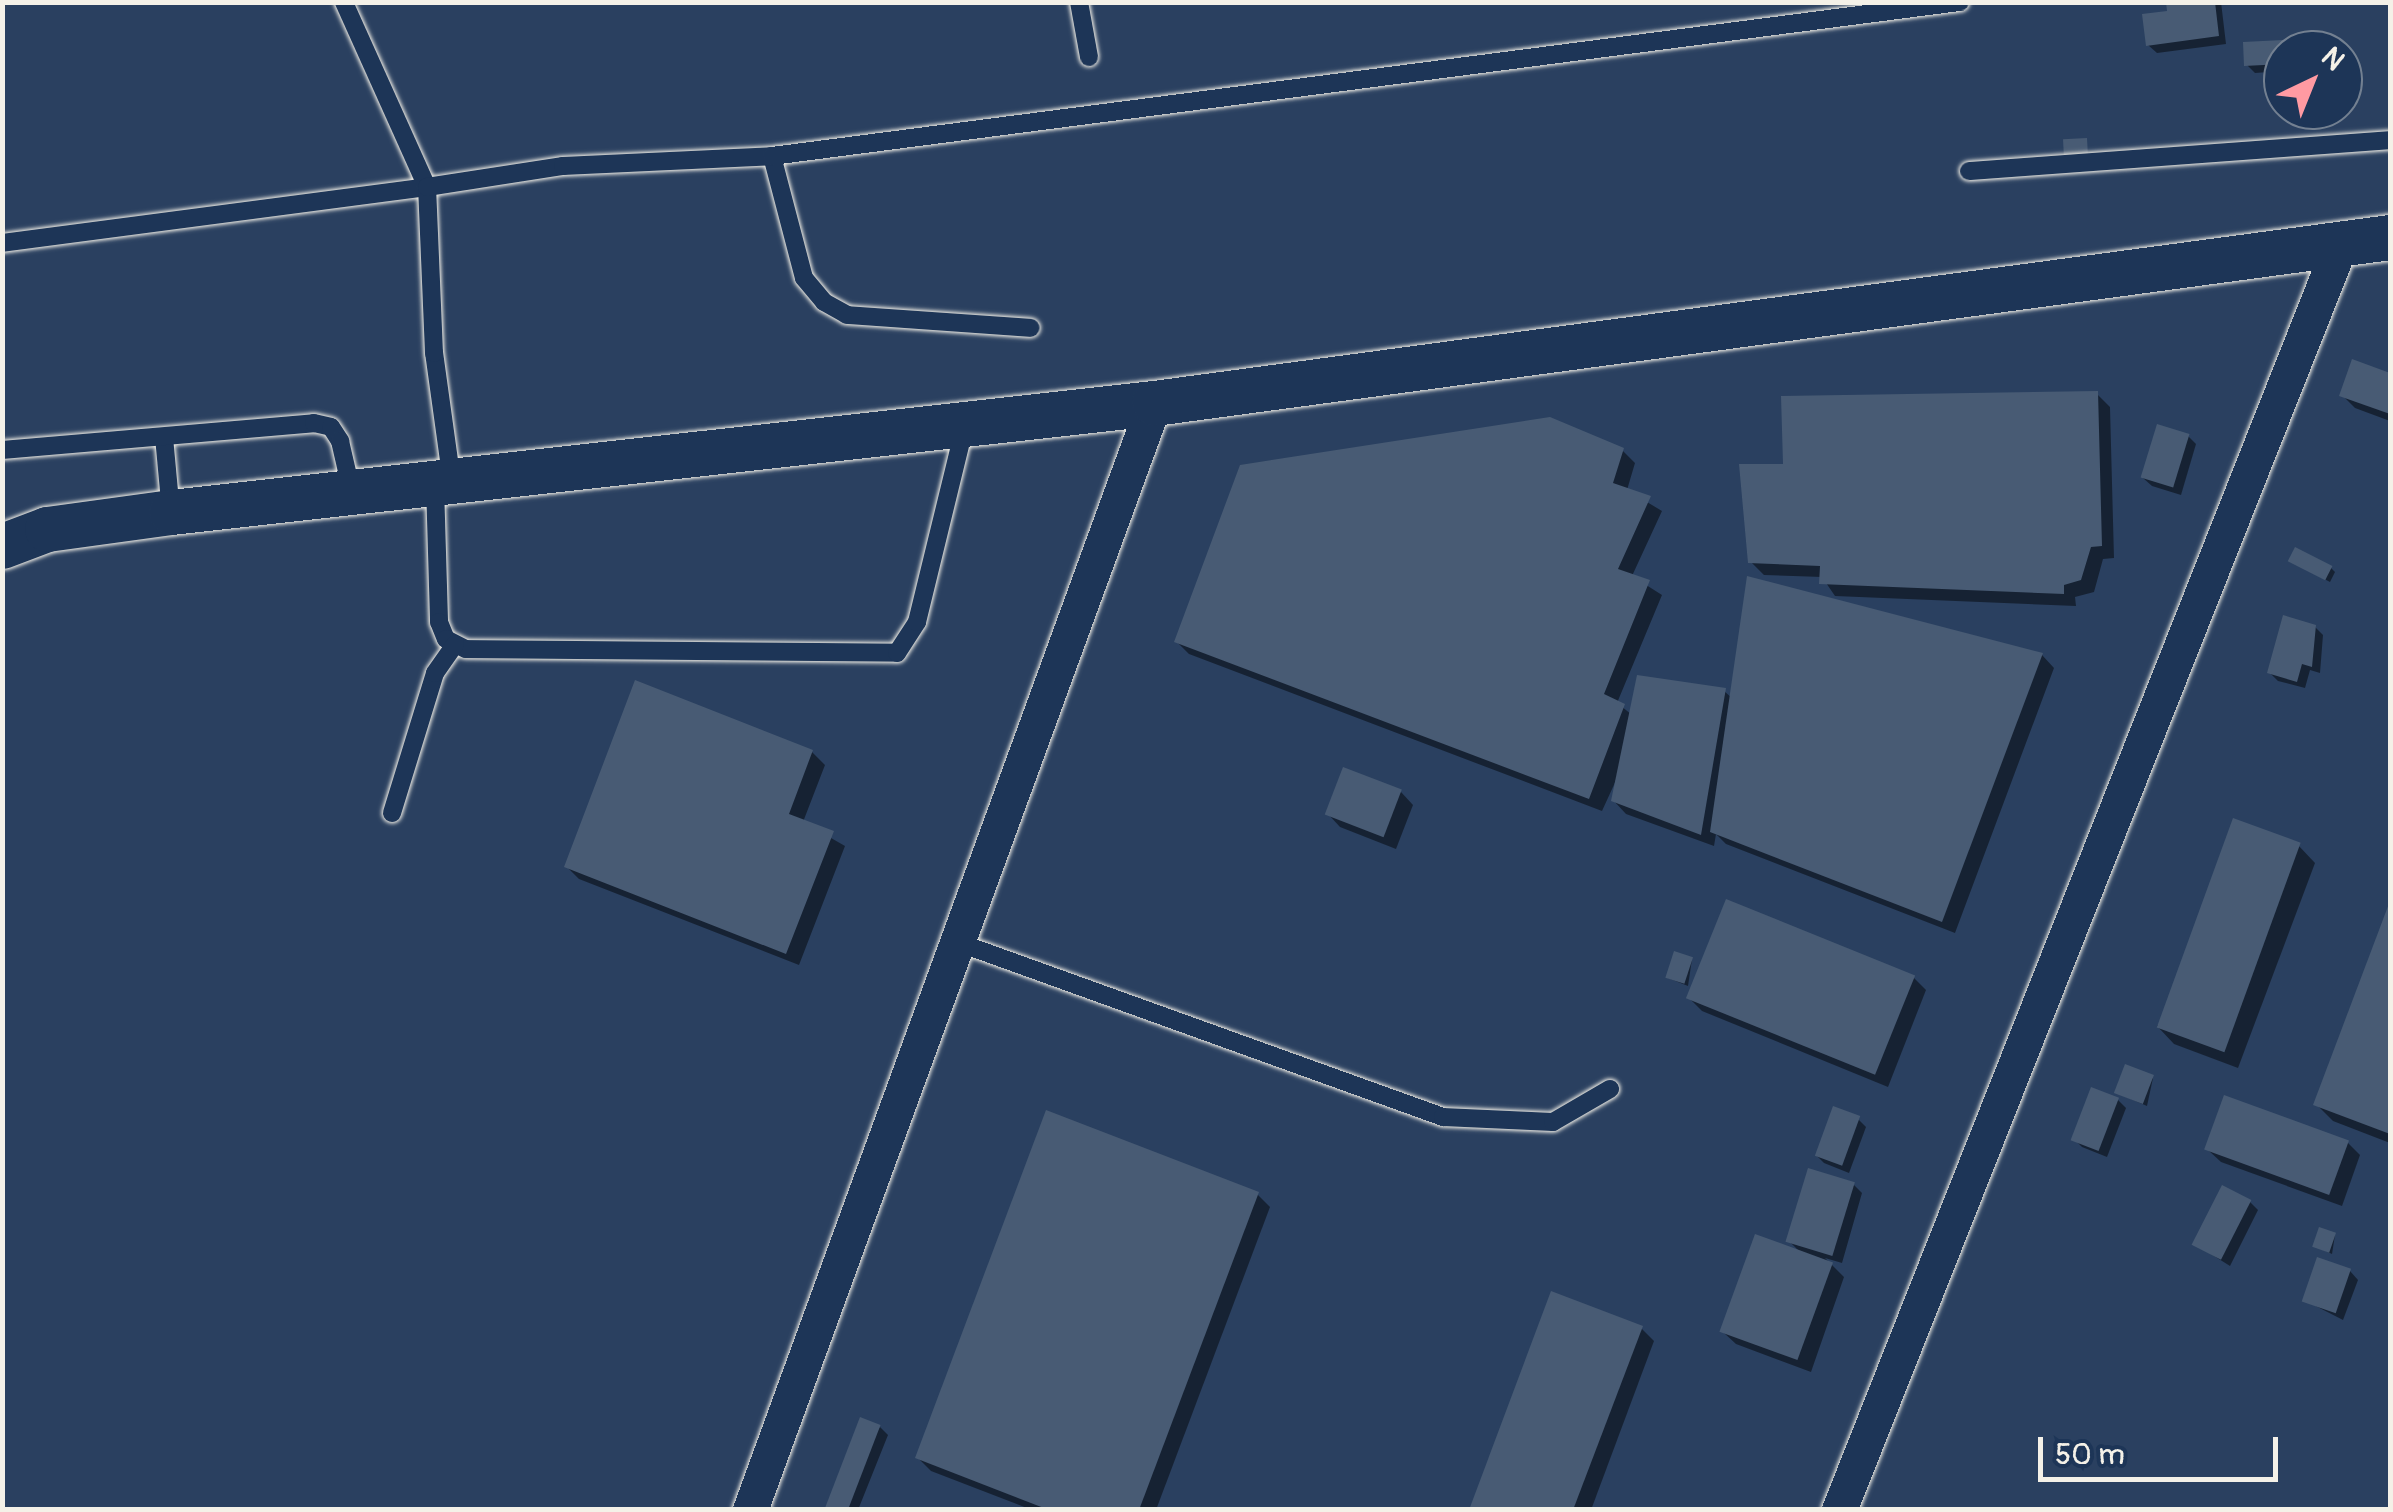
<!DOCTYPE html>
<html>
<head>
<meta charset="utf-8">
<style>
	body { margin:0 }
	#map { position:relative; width:2393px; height:1512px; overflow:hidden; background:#1d3557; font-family:Pangolin,sans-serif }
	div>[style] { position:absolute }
	.built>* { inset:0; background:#2a4060 }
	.shadow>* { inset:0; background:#0007 }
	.building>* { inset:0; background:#485b74; transform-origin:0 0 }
	.roads { filter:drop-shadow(0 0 2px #f4f1e8) drop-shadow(0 0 2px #f4f1e8) }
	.service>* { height:18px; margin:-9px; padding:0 9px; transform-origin:9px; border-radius:9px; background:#1d3557 }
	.minor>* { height:35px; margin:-17.5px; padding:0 17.5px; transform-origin:17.5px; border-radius:17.5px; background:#1d3557 }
	.tertiary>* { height:45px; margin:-22.5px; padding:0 22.5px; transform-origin:22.5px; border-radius:22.5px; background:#1d3557 }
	span { translate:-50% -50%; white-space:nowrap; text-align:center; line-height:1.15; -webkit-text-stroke:9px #1d3557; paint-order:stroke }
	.frame { position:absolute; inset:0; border:5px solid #f4f1e8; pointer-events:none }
	.north { position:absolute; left:2263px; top:30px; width:100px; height:100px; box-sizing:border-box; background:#1d3557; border:2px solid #738091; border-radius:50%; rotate:43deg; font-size:28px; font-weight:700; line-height:40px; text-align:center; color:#f4f1e8 }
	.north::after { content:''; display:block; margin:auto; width:35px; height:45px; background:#ff9aa2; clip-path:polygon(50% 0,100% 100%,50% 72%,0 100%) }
	.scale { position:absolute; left:2038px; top:1437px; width:240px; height:45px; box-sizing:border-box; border:5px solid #f4f1e8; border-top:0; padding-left:12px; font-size:30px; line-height:35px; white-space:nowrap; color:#f4f1e8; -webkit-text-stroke:8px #1d3557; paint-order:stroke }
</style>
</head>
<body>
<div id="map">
	<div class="built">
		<div style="clip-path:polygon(evenodd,3px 3px,2390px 3px,2390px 1509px,3px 1510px,3px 3px,2283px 50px,2343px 50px,2343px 110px,2283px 110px,2283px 50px)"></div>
	</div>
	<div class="shadow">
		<div style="clip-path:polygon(2169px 2px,2221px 2px,2226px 44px,2157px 53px,2148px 45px,2170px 13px)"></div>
		<div style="clip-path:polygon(2302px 42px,2310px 50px,2283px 50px,2283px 71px,2255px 73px,2247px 65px)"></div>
		<div style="clip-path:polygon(2353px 362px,2390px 375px,2390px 421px,2355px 408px,2342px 395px)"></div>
		<div style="clip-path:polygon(2097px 394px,2110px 407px,2114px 558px,2103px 559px,2094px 592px,2075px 597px,2076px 606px,1835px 596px,1822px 577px,1764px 575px,1751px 562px,1786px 466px)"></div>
		<div style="clip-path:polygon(2188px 436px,2196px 444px,2181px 495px,2152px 486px,2143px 478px)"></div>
		<div style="clip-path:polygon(1622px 450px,1635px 463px,1627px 490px,1662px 511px,1632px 576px,1662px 595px,1617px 703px,1631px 714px,1724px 691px,1732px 698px,2042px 655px,2054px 668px,1955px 933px,1726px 844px,1716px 834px,1714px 846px,1626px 814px,1613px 800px,1618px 776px,1602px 811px,1189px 654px,1177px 642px)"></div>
		<div style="clip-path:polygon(2295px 564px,2331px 568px,2335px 572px,2330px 582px)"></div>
		<div style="clip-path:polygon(2315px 627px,2323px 635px,2320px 673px,2310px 670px,2305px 688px,2278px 681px,2269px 672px)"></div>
		<div style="clip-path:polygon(812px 752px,825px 765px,803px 822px,845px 846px,799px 965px,579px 879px,567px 867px)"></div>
		<div style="clip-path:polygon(1401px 792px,1413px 805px,1396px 849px,1340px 827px,1328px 814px)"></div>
		<div style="clip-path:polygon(2298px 845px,2315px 863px,2238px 1068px,2174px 1044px,2157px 1026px)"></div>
		<div style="clip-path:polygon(2390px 907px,2390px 1143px,2333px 1121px,2316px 1104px)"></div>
		<div style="clip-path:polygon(1692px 959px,1688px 986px,1668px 978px)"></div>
		<div style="clip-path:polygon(1913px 977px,1926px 990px,1888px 1087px,1702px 1011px,1690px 999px)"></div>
		<div style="clip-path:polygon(2153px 1078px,2147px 1106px,2117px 1093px)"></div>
		<div style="clip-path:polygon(2118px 1100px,2126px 1108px,2107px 1157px,2082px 1147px,2074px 1139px)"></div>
		<div style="clip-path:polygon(1858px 1119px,1866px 1127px,1849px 1173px,1824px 1163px,1816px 1155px)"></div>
		<div style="clip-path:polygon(2347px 1142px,2360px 1155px,2342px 1206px,2221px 1162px,2208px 1150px)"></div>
		<div style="clip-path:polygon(1854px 1185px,1862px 1193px,1842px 1263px,1825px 1258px,1844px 1277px,1811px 1372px,1736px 1344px,1723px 1332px,1802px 1254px,1789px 1241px)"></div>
		<div style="clip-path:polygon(1257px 1194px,1270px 1207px,1156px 1510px,1032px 1510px,931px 1471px,918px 1458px)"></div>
		<div style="clip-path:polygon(2250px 1202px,2258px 1210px,2230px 1266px,2195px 1244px)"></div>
		<div style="clip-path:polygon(2335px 1235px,2332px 1254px,2315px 1246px)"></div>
		<div style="clip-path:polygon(2350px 1271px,2358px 1280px,2343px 1320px,2304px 1300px)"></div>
		<div style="clip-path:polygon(1641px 1328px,1654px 1341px,1591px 1510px,1472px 1510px)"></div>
		<div style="clip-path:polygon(880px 1427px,888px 1435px,858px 1510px,825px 1510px)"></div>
	</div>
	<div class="building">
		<div style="clip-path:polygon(2166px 2px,2215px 2px,2219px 36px,2146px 46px,2142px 14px,2167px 11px)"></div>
		<div style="clip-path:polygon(2303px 39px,2303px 50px,2283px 50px,2283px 64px,2244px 66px,2243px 42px)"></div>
		<div style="left:2087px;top:138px;width:22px;height:24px;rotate:87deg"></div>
		<div style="clip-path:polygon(2352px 359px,2390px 373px,2390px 414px,2339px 396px)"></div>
		<div style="clip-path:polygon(2098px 391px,2102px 546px,2091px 547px,2081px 580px,2064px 585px,2064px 594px,1819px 584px,1820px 566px,1748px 563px,1739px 464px,1783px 464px,1781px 396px)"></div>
		<div style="clip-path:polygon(1550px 417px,1624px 448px,1613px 483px,1651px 496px,1618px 569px,1650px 580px,1604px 694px,1625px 704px,1589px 799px,1174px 642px,1240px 465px)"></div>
		<div style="left:2157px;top:424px;width:34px;height:56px;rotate:17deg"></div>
		<div style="left:2295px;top:547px;width:42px;height:16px;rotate:27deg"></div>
		<div style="clip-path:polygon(1747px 576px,2043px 653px,1942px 922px,1710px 832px)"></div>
		<div style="clip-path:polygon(2283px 615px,2316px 625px,2312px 667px,2302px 664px,2297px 682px,2267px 673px)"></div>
		<div style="clip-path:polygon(1637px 675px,1726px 688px,1701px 835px,1611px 801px)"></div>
		<div style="clip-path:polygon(635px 680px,813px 750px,789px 814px,834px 831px,786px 954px,564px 867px)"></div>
		<div style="left:1343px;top:767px;width:63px;height:51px;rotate:21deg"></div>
		<div style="left:2233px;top:818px;width:72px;height:223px;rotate:20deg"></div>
		<div style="left:1726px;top:899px;width:204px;height:107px;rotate:22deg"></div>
		<div style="clip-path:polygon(2390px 901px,2390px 1134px,2313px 1105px)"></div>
		<div style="left:1674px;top:951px;width:20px;height:28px;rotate:18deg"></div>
		<div style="left:2125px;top:1064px;width:31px;height:31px;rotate:21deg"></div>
		<div style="left:2091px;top:1087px;width:30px;height:57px;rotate:21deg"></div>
		<div style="left:2224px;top:1095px;width:133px;height:58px;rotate:20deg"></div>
		<div style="left:1833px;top:1106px;width:29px;height:53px;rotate:20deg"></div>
		<div style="clip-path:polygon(1046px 1110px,1259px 1192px,1139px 1510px,1049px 1510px,915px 1458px)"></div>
		<div style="left:1808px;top:1168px;width:49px;height:77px;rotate:17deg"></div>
		<div style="left:2222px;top:1185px;width:33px;height:67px;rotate:27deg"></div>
		<div style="left:2319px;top:1227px;width:18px;height:21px;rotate:19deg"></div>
		<div style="left:1755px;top:1234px;width:83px;height:104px;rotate:20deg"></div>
		<div style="left:2317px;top:1257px;width:36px;height:47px;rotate:19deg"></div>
		<div style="clip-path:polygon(1551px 1291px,1643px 1326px,1573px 1510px,1469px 1510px)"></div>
		<div style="left:860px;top:1417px;width:22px;height:100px;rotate:21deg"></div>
	</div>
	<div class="roads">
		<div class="service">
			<div style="left:1079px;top:2px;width:56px;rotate:79.7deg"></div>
			<div style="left:772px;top:156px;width:126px;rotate:75.3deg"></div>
			<div style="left:804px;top:278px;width:31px;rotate:50deg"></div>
			<div style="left:824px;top:302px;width:26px;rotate:29deg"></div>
			<div style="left:847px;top:315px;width:184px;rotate:4deg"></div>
			<div style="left:1969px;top:171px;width:422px;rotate:-4.2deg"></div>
			<div style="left:2px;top:243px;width:429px;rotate:-7.5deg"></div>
			<div style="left:427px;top:187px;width:203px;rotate:-114.2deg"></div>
			<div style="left:164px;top:437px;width:75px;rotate:84.7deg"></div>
			<div style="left:2px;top:450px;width:313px;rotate:-4.9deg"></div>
			<div style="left:314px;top:423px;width:17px;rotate:13deg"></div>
			<div style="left:331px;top:427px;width:17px;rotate:57deg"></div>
			<div style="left:340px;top:441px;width:53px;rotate:77deg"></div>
			<div style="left:452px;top:482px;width:130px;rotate:-97.9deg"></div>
			<div style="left:434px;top:353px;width:166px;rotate:-92.4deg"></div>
			<div style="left:427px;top:187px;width:138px;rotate:-8.8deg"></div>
			<div style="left:563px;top:166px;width:209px;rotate:-2.7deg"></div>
			<div style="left:772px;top:156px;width:1198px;rotate:-7.39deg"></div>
			<div style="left:435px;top:485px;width:137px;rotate:88.3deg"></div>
			<div style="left:439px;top:622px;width:18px;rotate:68deg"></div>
			<div style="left:446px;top:639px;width:22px;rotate:27deg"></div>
			<div style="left:466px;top:649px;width:431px;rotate:0.5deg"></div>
			<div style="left:897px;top:653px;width:37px;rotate:-57deg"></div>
			<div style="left:917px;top:622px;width:203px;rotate:-76.3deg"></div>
			<div style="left:392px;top:813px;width:146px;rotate:-72.9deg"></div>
			<div style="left:435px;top:673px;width:35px;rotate:-55deg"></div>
			<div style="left:957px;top:942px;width:517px;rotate:19.8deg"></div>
			<div style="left:1443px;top:1117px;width:110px;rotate:2.6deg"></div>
			<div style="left:1553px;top:1122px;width:66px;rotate:-30.1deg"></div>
		</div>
		<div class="minor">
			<div style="left:750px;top:1510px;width:1178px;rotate:-69.95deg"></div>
			<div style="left:1839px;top:1510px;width:1363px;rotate:-68.39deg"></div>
		</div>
		<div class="tertiary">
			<div style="left:2px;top:546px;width:48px;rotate:-20.7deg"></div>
			<div style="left:47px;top:529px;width:125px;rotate:-7.8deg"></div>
			<div style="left:171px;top:512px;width:989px;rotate:-6.33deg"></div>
			<div style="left:1154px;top:403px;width:1247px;rotate:-7.65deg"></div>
		</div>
	</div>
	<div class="frame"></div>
	<div class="north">N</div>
	<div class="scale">50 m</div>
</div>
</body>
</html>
